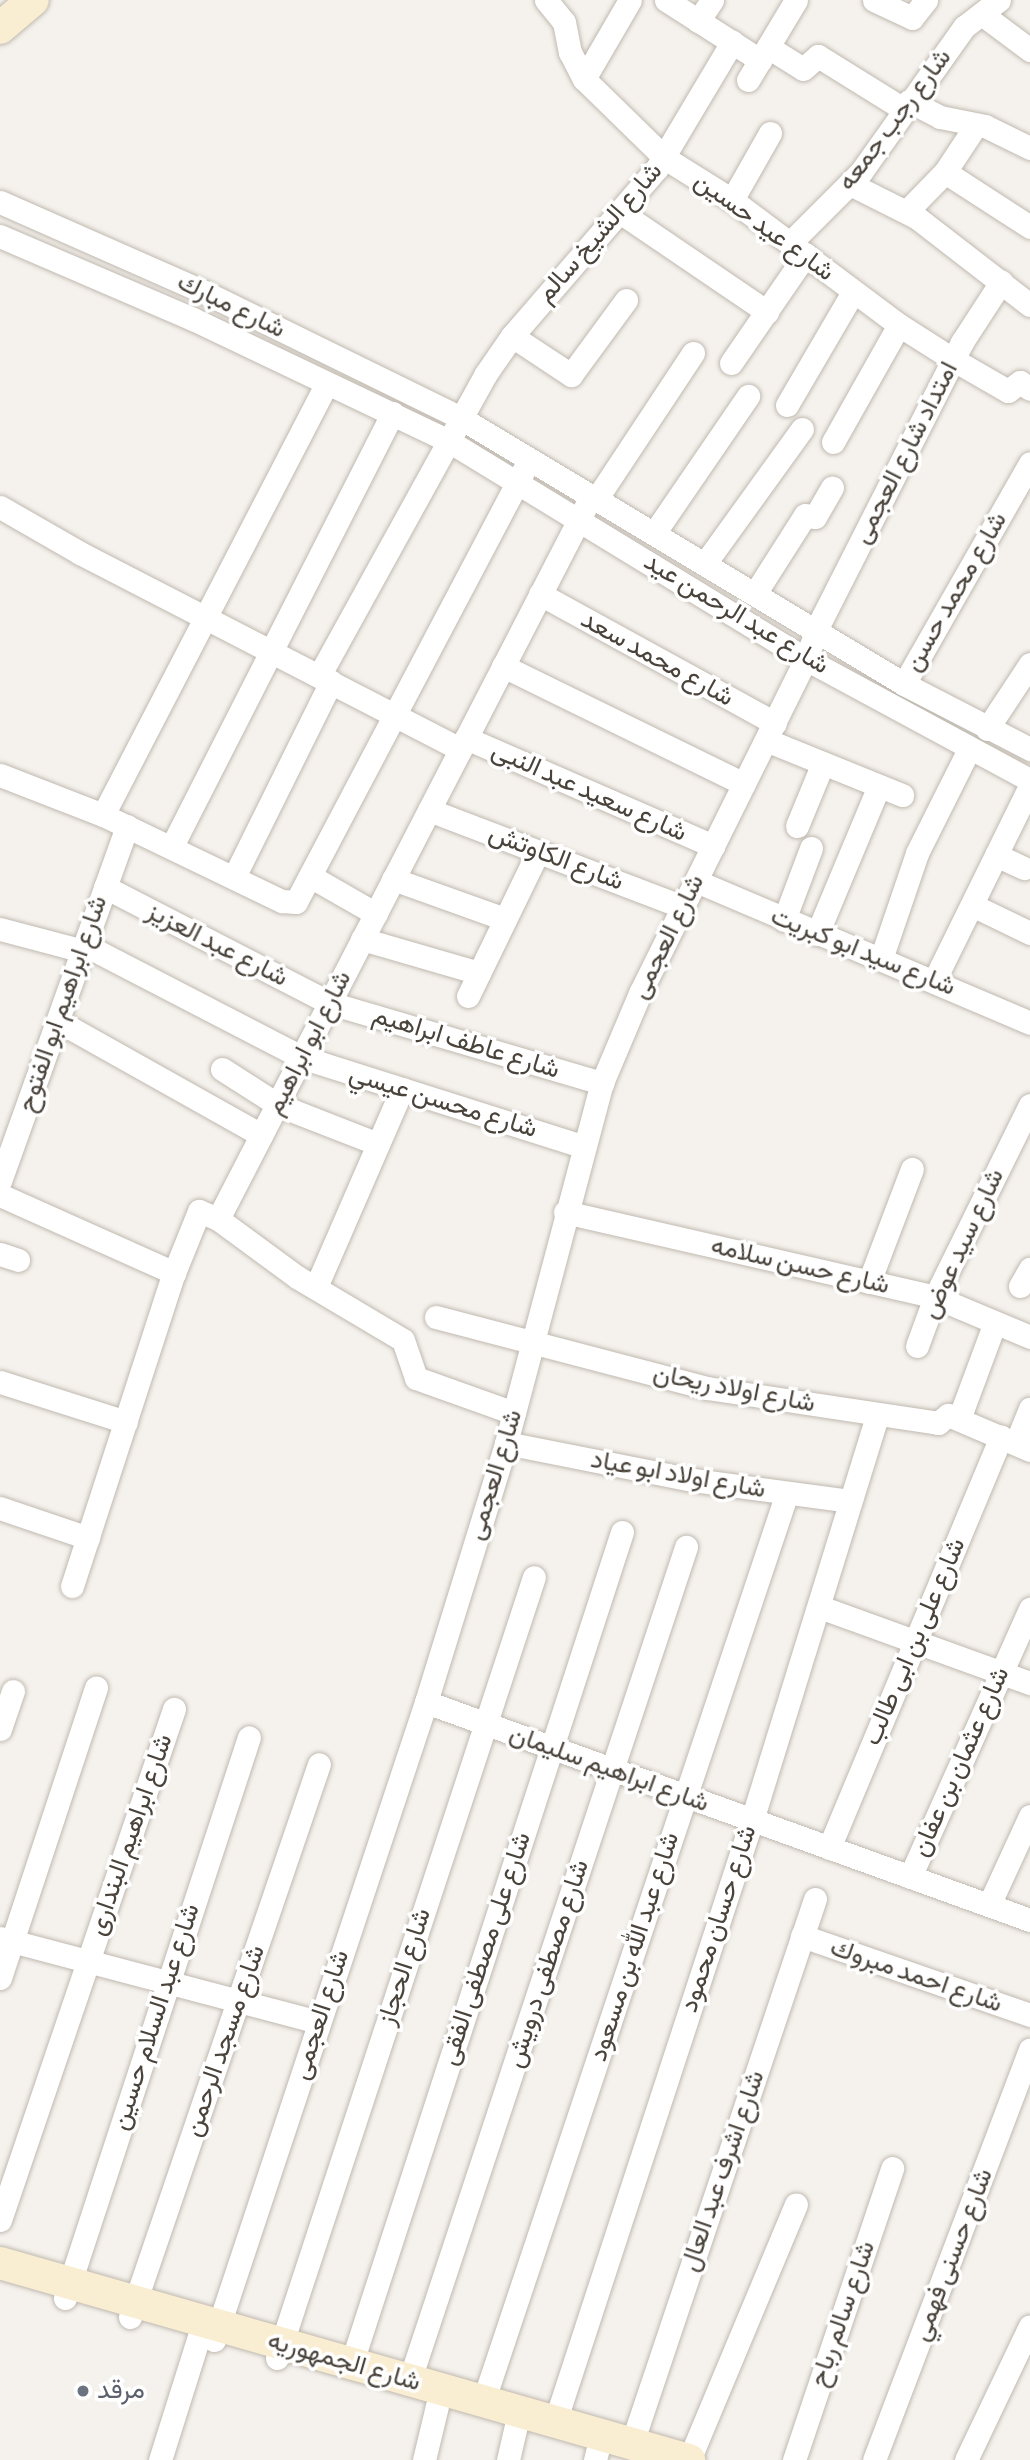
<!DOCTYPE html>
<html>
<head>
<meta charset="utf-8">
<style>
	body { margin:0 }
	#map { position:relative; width:1030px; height:2460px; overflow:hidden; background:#f5f2ed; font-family:"Sofia Sans Condensed",Vazirmatn,sans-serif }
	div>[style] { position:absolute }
	.roads { filter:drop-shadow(0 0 2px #c0b9b0) drop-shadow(0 0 2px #c0b9b0) }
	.street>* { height:23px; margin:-11.5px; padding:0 11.5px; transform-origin:11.5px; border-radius:11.5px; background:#fff }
	.secondary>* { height:32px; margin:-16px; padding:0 16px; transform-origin:16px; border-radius:16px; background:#faeed2 }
	.dots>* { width:19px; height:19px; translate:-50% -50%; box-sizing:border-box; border:4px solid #fff; border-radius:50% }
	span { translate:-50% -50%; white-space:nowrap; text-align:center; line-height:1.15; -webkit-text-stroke:7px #fff; paint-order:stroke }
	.street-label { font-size:26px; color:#49433b }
	.worship-label { font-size:26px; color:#5b616d }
	.left { translate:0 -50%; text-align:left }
</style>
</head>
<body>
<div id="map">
	<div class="roads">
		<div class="street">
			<div style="left:546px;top:0;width:28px;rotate:51deg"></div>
			<div style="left:564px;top:22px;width:31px;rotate:79deg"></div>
			<div style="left:570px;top:52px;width:30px;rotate:63deg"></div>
			<div style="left:584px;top:79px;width:113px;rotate:44.3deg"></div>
			<div style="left:665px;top:158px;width:79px;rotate:32.1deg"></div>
			<div style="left:732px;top:200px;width:209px;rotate:36.8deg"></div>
			<div style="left:899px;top:325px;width:65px;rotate:32.5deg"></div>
			<div style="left:954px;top:360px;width:62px;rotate:29.9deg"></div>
			<div style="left:1008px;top:391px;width:15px;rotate:-37deg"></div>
			<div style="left:1020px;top:382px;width:12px;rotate:35deg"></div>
			<div style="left:666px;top:0;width:112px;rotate:32.6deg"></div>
			<div style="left:874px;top:0;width:42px;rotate:25.3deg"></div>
			<div style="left:912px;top:18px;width:23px;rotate:-52deg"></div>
			<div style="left:983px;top:15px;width:59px;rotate:36.7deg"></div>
			<div style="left:698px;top:21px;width:25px;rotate:-56deg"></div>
			<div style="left:768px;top:47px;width:41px;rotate:32.2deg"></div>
			<div style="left:803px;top:69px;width:20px;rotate:-41deg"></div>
			<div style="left:818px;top:56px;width:100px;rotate:31.9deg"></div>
			<div style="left:584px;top:79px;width:91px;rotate:-59.8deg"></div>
			<div style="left:748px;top:80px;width:93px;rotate:-59deg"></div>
			<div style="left:909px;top:101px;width:35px;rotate:27deg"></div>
			<div style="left:940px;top:117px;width:46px;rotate:11.3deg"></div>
			<div style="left:985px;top:126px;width:50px;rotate:26.1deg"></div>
			<div style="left:945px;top:172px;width:101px;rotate:32.9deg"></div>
			<div style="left:850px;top:184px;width:74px;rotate:26.6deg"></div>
			<div style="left:916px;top:217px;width:144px;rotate:37.7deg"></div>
			<div style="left:732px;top:200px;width:77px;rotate:-60.4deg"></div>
			<div style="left:0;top:202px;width:223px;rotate:23.8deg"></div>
			<div style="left:204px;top:292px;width:284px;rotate:26.1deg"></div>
			<div style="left:459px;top:417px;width:519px;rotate:30.96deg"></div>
			<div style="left:904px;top:684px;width:142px;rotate:27.3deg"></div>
			<div style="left:907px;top:211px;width:54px;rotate:-45.7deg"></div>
			<div style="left:945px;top:172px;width:56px;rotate:-56.6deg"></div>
			<div style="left:620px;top:212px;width:178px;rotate:34.2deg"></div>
			<div style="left:0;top:236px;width:210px;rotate:23.3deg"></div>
			<div style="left:193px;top:319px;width:281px;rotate:25.5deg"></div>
			<div style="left:447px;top:440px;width:421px;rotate:31.4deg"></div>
			<div style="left:806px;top:659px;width:255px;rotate:28.4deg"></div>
			<div style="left:791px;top:242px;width:99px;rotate:-45deg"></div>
			<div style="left:861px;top:172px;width:178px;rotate:-54.6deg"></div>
			<div style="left:964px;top:27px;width:44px;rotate:-37.6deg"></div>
			<div style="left:512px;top:336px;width:71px;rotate:33.5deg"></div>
			<div style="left:571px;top:375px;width:93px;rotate:-53.7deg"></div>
			<div style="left:731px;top:363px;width:132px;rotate:-55.5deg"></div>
			<div style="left:787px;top:405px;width:131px;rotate:-59.7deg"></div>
			<div style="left:833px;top:442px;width:134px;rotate:-60.6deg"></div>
			<div style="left:597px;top:498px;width:174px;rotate:-56.5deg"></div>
			<div style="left:0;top:507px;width:92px;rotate:29.9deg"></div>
			<div style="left:80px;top:553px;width:428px;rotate:27.3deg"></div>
			<div style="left:655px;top:532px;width:165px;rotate:-55.6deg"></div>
			<div style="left:706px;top:562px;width:164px;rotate:-54.2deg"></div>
			<div style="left:756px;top:592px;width:91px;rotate:-57.5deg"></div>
			<div style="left:805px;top:515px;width:10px;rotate:11deg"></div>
			<div style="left:815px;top:517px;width:34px;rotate:-60deg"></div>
			<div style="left:540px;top:594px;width:268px;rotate:28.8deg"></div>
			<div style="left:503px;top:666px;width:268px;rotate:26.1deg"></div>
			<div style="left:319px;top:676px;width:344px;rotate:-61.1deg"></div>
			<div style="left:485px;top:375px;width:47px;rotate:-55.3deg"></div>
			<div style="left:512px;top:336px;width:222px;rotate:-49.2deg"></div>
			<div style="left:657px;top:168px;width:147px;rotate:-59.2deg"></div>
			<div style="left:904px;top:684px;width:254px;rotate:-60.3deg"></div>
			<div style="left:987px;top:729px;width:78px;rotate:-56.5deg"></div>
			<div style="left:466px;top:738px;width:270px;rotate:23.6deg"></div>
			<div style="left:766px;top:740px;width:147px;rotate:22deg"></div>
			<div style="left:0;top:775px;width:110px;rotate:21.2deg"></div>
			<div style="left:103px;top:815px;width:199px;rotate:25.7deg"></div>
			<div style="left:282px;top:901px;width:14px;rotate:4deg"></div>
			<div style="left:296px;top:902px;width:492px;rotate:-62.2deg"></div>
			<div style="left:429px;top:810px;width:272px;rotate:20.9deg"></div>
			<div style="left:103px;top:815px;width:485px;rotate:-62.6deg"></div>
			<div style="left:797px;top:826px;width:68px;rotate:-67.6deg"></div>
			<div style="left:172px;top:846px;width:486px;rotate:-63deg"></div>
			<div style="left:996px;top:855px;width:31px;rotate:25deg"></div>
			<div style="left:235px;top:875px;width:216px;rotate:-63.6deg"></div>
			<div style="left:310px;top:876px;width:76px;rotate:29.9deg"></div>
			<div style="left:393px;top:879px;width:119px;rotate:19.7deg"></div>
			<div style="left:696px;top:881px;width:363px;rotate:23deg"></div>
			<div style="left:105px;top:887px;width:253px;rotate:27.3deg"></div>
			<div style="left:330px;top:1003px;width:284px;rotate:16.4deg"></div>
			<div style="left:972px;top:905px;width:64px;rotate:25.8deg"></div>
			<div style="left:784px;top:920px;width:77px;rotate:-69.4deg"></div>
			<div style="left:0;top:929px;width:86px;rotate:14.8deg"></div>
			<div style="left:817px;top:934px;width:160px;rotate:-67.3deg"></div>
			<div style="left:362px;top:939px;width:122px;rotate:16.2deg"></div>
			<div style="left:85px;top:945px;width:243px;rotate:27.4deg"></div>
			<div style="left:301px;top:1057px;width:297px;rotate:17.6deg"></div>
			<div style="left:881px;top:959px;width:112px;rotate:-71.2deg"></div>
			<div style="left:917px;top:853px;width:116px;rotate:-63.4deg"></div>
			<div style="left:935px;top:979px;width:215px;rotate:-63.8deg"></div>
			<div style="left:468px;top:996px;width:160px;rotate:-64.1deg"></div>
			<div style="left:58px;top:1021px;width:233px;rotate:29.3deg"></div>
			<div style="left:222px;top:1069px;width:67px;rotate:32.7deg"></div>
			<div style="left:278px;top:1105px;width:107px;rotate:21.3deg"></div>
			<div style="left:0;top:1181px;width:377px;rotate:-70.3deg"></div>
			<div style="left:0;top:1195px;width:191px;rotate:24.1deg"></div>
			<div style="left:565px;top:1212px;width:380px;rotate:12.9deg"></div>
			<div style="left:935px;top:1297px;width:103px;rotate:22.8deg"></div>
			<div style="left:218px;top:1219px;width:802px;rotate:-62.7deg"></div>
			<div style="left:0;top:1254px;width:19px;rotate:18deg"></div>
			<div style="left:869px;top:1282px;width:121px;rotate:-69.2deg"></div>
			<div style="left:1020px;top:1286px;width:20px;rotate:-60deg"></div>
			<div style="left:316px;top:1287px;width:216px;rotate:-66.5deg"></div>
			<div style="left:436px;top:1317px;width:280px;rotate:14.7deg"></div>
			<div style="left:707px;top:1388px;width:234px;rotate:8.6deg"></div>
			<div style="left:938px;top:1423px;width:13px;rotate:-39deg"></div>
			<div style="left:948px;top:1415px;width:89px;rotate:23.1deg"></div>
			<div style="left:917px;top:1346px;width:52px;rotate:-69.8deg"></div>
			<div style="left:935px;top:1297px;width:214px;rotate:-63.7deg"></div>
			<div style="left:0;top:1382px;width:132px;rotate:17.6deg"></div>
			<div style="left:959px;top:1419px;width:103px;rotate:-69.6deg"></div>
			<div style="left:506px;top:1443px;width:191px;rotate:11.2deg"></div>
			<div style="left:693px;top:1480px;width:158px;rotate:7.6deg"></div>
			<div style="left:1016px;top:1443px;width:37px;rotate:-68deg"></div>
			<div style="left:0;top:1508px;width:93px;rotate:18.8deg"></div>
			<div style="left:72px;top:1586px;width:329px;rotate:-72deg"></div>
			<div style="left:174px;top:1273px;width:67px;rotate:-68deg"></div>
			<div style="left:199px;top:1211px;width:21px;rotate:23deg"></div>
			<div style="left:218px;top:1219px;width:98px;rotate:36.3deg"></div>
			<div style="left:297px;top:1277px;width:123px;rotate:30.7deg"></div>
			<div style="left:403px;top:1340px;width:40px;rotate:71.1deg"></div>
			<div style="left:416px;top:1378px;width:104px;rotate:19.7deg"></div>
			<div style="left:820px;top:1607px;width:223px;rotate:19.9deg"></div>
			<div style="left:426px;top:1702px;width:642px;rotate:19.85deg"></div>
			<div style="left:0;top:1729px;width:40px;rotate:-71.1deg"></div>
			<div style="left:829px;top:1848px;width:446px;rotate:-67.3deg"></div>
			<div style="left:910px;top:1877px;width:294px;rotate:-65.9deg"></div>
			<div style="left:989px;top:1905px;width:98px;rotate:-65.3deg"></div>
			<div style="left:802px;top:1936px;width:241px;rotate:19.1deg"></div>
			<div style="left:0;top:1938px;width:330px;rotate:14.8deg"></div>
			<div style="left:0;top:1978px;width:306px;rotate:-71.7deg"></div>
			<div style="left:0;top:2220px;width:540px;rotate:-71.2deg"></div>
			<div style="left:65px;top:2298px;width:590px;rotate:-71.84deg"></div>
			<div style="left:130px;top:2317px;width:584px;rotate:-71.13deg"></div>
			<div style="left:214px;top:2340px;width:672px;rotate:-71.62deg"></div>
			<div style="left:426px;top:1702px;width:271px;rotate:-72.8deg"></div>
			<div style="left:506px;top:1443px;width:373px;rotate:-75.1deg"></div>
			<div style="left:602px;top:1083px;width:98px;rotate:-67.1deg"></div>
			<div style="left:640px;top:993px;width:373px;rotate:-63.6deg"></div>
			<div style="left:806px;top:659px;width:33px;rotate:-70deg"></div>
			<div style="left:817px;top:628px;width:321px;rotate:-63.1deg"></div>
			<div style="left:962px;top:342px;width:72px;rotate:-57deg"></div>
			<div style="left:277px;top:2358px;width:822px;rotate:-71.79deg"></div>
			<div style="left:351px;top:2365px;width:876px;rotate:-71.98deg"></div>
			<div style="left:409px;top:2382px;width:880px;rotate:-71.65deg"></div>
			<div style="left:483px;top:2402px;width:958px;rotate:-71.51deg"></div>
			<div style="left:555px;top:2422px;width:633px;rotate:-71.88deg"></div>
			<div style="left:752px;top:1820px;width:424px;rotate:-72.8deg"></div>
			<div style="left:632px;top:2443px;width:574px;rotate:-71.41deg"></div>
			<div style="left:160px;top:2460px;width:130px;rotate:-72.5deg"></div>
			<div style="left:424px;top:2460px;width:56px;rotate:-76.5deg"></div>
			<div style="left:508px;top:2460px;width:35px;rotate:-77deg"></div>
			<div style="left:595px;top:2460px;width:12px;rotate:-76deg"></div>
			<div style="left:689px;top:2460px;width:277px;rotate:-67.3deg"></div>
			<div style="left:794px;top:2460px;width:308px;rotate:-71.4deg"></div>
			<div style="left:874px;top:2460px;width:439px;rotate:-69.2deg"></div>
			<div style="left:966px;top:2460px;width:148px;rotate:-64.5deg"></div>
		</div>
		<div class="secondary">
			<div style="left:0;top:28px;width:43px;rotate:-40.3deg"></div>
			<div style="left:0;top:2263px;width:717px;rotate:15.96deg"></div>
		</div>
	</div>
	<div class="dots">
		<div style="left:83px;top:2391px;background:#6b7280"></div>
	</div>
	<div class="street-label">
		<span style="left:895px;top:120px;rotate:-53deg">شارع رجب جمعه</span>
		<span style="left:764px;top:227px;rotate:36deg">شارع عيد حسين</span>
		<span style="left:600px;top:233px;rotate:-49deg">شارع الشيخ سالم</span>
		<span style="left:231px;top:306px;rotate:26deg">شارع مبارك</span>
		<span style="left:906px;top:453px;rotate:-63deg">امتداد شارع العجمى</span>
		<span style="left:956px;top:592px;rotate:-60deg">شارع محمد حسن</span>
		<span style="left:736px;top:614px;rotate:31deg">شارع عبد الرحمن عيد</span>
		<span style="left:657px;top:659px;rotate:29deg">شارع محمد سعد</span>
		<span style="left:589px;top:792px;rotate:24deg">شارع سعيد عبد النبى</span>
		<span style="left:556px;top:858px;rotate:21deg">شارع الكاوتش</span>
		<span style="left:668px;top:937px;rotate:-64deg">شارع العجمى</span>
		<span style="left:217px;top:945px;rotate:27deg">شارع عبد العزيز</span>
		<span style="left:863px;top:952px;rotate:22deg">شارع سيد ابو كبريت</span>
		<span style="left:63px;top:1004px;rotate:-71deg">شارع ابراهيم ابو الفتوح</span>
		<span style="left:309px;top:1043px;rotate:-63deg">شارع ابو ابراهيم</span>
		<span style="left:466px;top:1043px;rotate:17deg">شارع عاطف ابراهيم</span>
		<span style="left:443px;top:1102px;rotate:17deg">شارع محسن عيسي</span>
		<span style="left:963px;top:1244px;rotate:-65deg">شارع سيد عوض</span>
		<span style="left:800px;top:1266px;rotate:13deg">شارع حسن سلامه</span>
		<span style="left:734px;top:1389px;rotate:11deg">شارع اولاد ريحان</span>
		<span style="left:495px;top:1475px;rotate:-73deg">شارع العجمى</span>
		<span style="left:678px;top:1475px;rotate:10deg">شارع اولاد ابو عياد</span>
		<span style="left:915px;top:1642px;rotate:-67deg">شارع على بن ابى طالب</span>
		<span style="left:961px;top:1762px;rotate:-66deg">شارع عثمان بن عفان</span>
		<span style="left:609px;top:1769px;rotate:20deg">شارع ابراهيم سليمان</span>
		<span style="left:131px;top:1835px;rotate:-71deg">شارع ابراهيم البندارى</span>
		<span style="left:719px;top:1919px;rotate:-72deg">شارع حسان محمود</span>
		<span style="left:635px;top:1947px;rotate:-72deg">شارع عبد الله بن مسعود</span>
		<span style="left:486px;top:1949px;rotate:-72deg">شارع على مصطفى الفقى</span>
		<span style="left:548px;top:1964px;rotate:-72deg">شارع مصطفى درويش</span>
		<span style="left:405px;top:1967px;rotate:-72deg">شارع الحجاز</span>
		<span style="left:916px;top:1976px;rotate:19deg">شارع احمد مبروك</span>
		<span style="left:321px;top:2015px;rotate:-72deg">شارع العجمى</span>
		<span style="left:156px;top:2017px;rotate:-72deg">شارع عبد السلام حسين</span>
		<span style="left:225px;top:2041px;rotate:-71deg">شارع مسجد الرحمن</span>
		<span style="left:723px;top:2171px;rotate:-71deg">شارع اشرف عبد العال</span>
		<span style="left:953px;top:2255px;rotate:-69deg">شارع حسنى فهمي</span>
		<span style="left:843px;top:2314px;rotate:-71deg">شارع سالم رباح</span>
		<span style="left:344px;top:2362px;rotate:16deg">شارع الجمهوريه</span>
	</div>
	<div class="worship-label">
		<span class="left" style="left:97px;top:2391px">مرقد</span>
	</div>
</div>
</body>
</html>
